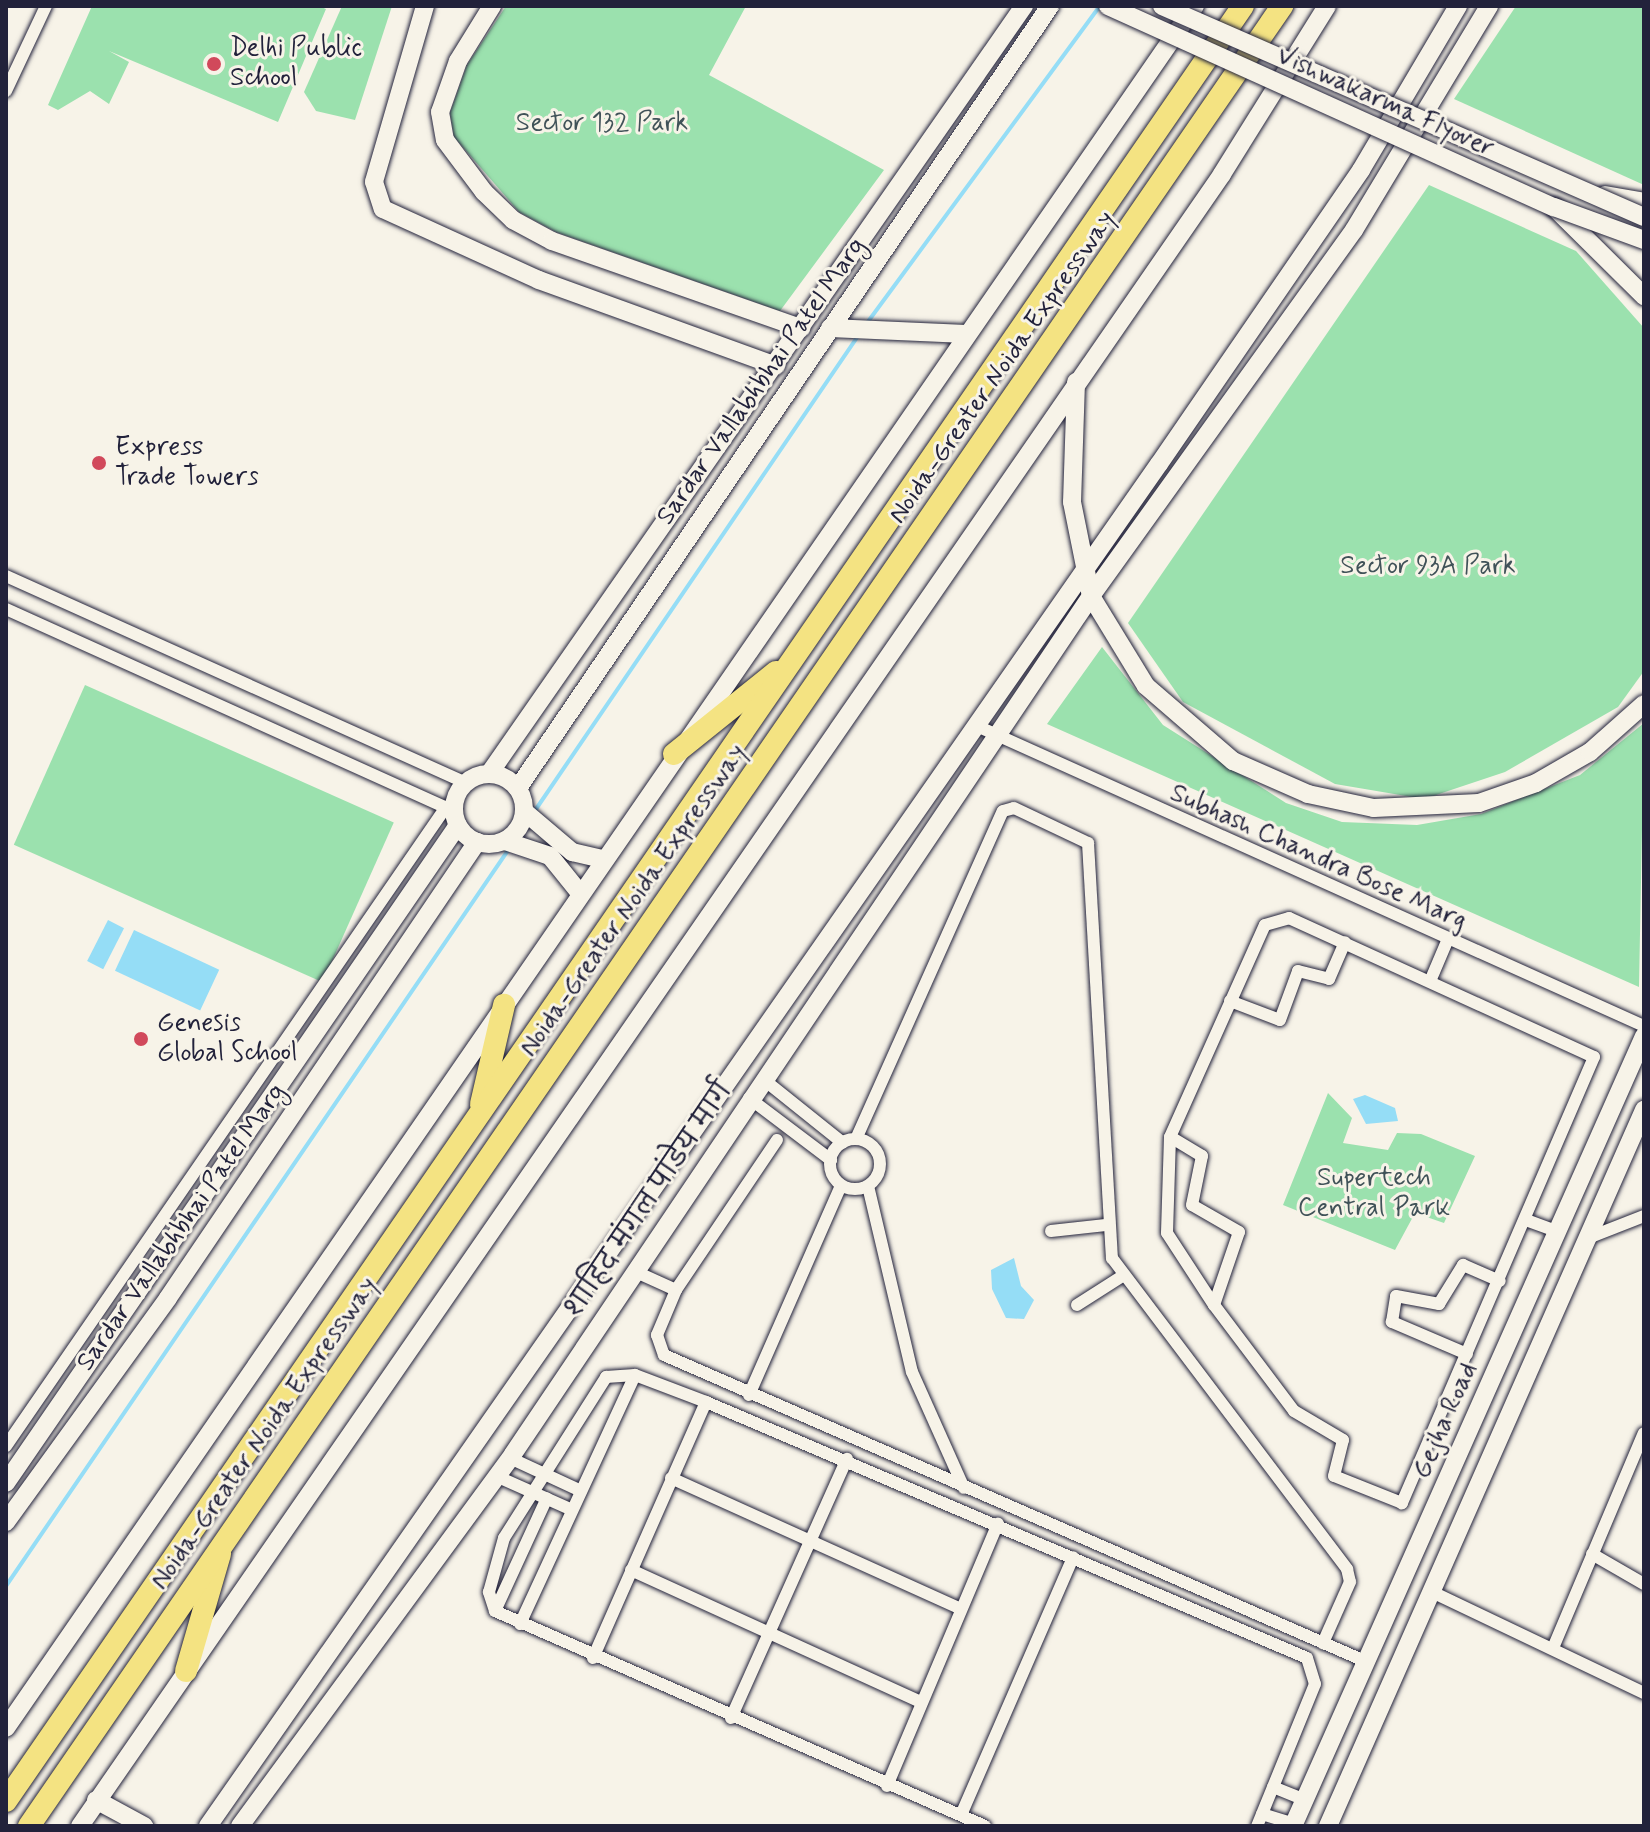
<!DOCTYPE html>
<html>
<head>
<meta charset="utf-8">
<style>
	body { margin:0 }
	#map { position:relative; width:1650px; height:1832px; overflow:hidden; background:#f7f3e8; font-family:Mynerve,"Playpen Sans Deva",sans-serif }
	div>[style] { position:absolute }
	.green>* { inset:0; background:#9be1ae; transform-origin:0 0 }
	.water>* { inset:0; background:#95ddf6; transform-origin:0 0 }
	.stream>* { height:4px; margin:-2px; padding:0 2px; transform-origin:2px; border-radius:2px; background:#95ddf6 }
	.roads { filter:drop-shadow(0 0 2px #22223b) drop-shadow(0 0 2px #22223b) }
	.street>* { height:12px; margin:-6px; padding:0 6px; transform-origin:6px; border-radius:6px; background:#f7f3e8 }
	.street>.ring { margin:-6px; padding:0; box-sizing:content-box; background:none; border:12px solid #f7f3e8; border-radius:50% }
	.secondary>* { height:18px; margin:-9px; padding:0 9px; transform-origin:9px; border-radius:9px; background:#f7f3e8 }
	.secondary>.ring { margin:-9px; padding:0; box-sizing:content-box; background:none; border:18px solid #f7f3e8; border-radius:50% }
	.highway>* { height:22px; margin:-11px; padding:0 11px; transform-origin:11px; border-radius:11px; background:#f4e382 }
	.bridges { filter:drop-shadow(0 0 2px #22223b) drop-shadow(0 0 2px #22223b) }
	.secondary-bridge>* { height:18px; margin:-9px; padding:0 9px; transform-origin:9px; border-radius:9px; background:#f7f3e8 }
	.dots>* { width:22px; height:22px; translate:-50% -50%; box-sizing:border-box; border:4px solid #f7f3e8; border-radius:50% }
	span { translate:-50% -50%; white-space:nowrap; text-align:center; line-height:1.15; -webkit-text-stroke:6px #f7f3e8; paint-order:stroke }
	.poi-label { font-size:26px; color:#22223b }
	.left { translate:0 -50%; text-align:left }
	.street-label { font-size:26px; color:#22223b }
	.park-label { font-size:26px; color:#405258 }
	.frame { position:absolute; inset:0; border:8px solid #22223b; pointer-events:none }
</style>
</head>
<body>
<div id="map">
	<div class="green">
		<div style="clip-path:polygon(92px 6px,319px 6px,326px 9px,278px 122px,109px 51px,129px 62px,109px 104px,90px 91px,58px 110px,48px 105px)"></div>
		<div style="clip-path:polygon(342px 6px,392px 6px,355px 120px,316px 111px,304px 92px)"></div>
		<div style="clip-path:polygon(506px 6px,746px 6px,709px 75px,884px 170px,780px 311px,556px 232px,519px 212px,454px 137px,450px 113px,467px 65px)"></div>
		<div style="clip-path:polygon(1516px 6px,1644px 6px,1644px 185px,1454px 99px)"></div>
		<div style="clip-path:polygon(1429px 185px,1576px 251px,1644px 328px,1644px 671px,1618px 707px,1505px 772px,1424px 799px,1335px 784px,1183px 702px,1128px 623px)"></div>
		<div style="clip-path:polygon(1102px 647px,1163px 725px,1286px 803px,1342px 822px,1417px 825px,1481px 814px,1580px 775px,1644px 723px,1639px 987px,1047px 724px)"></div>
		<div style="left:85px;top:685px;width:338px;height:175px;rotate:24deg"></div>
		<div style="clip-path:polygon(1328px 1093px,1352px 1118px,1343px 1143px,1388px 1150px,1397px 1133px,1421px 1134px,1475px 1156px,1444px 1223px,1415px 1213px,1395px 1250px,1283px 1205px)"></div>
	</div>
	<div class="water">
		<div style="left:108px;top:920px;width:18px;height:46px;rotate:27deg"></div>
		<div style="left:134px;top:930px;width:94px;height:45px;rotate:25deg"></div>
		<div style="clip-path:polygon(1365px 1095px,1395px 1108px,1398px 1121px,1366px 1124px,1353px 1099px)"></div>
		<div style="clip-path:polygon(1014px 1258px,1021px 1286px,1034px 1300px,1024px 1319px,1006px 1318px,992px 1289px,991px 1270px)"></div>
	</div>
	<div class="stream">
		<div style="left:867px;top:323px;width:393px;rotate:-53.7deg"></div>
		<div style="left:534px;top:812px;width:576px;rotate:-55.76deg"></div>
		<div style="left:516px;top:839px;width:19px;rotate:-55deg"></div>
		<div style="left:6px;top:1586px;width:892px;rotate:-55.69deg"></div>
	</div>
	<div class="roads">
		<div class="street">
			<div style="left:6px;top:91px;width:94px;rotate:-64.8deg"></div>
			<div style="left:6px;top:576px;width:504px;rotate:24.23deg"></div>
			<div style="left:6px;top:609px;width:491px;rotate:24.3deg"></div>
			<div style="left:977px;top:726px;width:731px;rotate:24.22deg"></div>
			<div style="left:1289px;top:918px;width:335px;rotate:24.5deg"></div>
			<div style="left:1594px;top:1057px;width:486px;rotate:113.3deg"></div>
			<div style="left:1402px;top:1503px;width:73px;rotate:-158.3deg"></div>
			<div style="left:1334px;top:1476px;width:37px;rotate:-76deg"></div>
			<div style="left:1343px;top:1440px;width:57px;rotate:-149.4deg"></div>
			<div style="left:1294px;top:1411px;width:133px;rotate:-127deg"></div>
			<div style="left:1214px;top:1305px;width:77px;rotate:-71.1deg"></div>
			<div style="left:1239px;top:1232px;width:54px;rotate:-150.1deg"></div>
			<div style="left:1192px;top:1205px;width:50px;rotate:-78.5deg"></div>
			<div style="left:1202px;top:1156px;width:37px;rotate:-149deg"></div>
			<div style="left:1170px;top:1137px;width:232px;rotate:-65.9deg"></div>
			<div style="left:1265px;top:925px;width:25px;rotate:-16deg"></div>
			<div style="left:1431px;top:979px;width:43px;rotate:-67deg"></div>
			<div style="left:1230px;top:1001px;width:53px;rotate:20.8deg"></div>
			<div style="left:1280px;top:1020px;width:52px;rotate:-69.8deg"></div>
			<div style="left:1298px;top:971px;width:32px;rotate:14deg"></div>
			<div style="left:1329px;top:979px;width:40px;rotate:-66.6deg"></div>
			<div style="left:763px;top:1079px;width:102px;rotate:38.7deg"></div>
			<div style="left:749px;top:1098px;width:103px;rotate:37.1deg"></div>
			<div style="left:1170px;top:1137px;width:96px;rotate:91.8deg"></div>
			<div style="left:1167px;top:1233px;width:86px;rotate:56.9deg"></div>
			<div style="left:856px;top:1139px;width:359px;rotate:-65.9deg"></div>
			<div style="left:1003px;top:811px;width:11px;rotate:-15deg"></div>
			<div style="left:1014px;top:808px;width:82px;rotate:25.3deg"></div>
			<div style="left:1088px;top:843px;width:416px;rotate:86.7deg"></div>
			<div style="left:1112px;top:1258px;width:390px;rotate:52.9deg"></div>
			<div style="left:1347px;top:1569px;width:13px;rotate:77deg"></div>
			<div style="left:1350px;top:1582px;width:67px;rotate:113.9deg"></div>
			<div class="ring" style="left:830px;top:1139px;width:38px;height:38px"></div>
			<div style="left:777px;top:1140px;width:181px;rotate:124deg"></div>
			<div style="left:676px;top:1290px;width:49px;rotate:112.9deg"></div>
			<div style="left:657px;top:1335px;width:21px;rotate:71deg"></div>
			<div style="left:664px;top:1355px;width:767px;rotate:23.59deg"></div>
			<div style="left:868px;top:1186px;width:191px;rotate:76.7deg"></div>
			<div style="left:912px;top:1372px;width:127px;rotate:65.9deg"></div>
			<div style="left:1526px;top:1220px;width:33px;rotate:20deg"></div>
			<div style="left:1051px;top:1231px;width:55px;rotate:-6.2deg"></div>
			<div style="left:1588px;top:1238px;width:60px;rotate:-21.4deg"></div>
			<div style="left:634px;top:1271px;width:46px;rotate:24.3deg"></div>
			<div style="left:1077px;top:1305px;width:52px;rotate:-32.5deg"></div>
			<div style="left:1467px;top:1354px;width:82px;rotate:-156.9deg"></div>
			<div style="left:1392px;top:1322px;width:26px;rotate:-81deg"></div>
			<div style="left:1396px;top:1296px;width:44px;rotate:10.5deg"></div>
			<div style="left:1439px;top:1304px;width:46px;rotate:-58.4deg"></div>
			<div style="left:1463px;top:1265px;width:40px;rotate:23.4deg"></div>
			<div style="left:749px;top:1395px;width:229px;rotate:-66.3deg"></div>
			<div style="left:6px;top:1446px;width:776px;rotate:-55.45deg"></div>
			<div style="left:510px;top:1458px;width:76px;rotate:24.9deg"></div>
			<div style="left:496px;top:1476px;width:81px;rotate:24deg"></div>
			<div style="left:671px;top:1478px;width:318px;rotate:24.3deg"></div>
			<div style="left:1592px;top:1554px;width:60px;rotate:30deg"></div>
			<div style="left:631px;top:1570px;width:319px;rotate:24.5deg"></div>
			<div style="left:1430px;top:1591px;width:237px;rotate:25.5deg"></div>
			<div style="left:495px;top:1611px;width:124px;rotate:-65.3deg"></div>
			<div style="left:520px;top:1624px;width:274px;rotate:-65.2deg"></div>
			<div style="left:1553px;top:1648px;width:233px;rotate:-67.1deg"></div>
			<div style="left:593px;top:1658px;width:280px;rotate:-66.2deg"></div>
			<div style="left:731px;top:1718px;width:284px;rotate:-65.9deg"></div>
			<div style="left:887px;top:1786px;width:285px;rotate:-67.1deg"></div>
			<div style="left:1273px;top:1787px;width:35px;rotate:22deg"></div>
			<div style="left:1262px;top:1814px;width:34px;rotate:17deg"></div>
			<div style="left:961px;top:1815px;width:281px;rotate:-66.5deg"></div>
			<div style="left:985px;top:1826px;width:535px;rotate:-156.31deg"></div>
			<div style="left:495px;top:1611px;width:20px;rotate:-108deg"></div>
			<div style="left:489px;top:1592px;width:56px;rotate:-74.5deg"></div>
			<div style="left:504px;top:1538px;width:191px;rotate:-57.6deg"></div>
			<div style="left:606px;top:1377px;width:29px;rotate:-4deg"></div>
			<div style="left:635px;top:1375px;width:76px;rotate:20.8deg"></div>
			<div style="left:706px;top:1402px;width:653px;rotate:23.07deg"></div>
			<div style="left:1307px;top:1658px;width:27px;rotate:73deg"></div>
			<div style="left:1315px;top:1684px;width:153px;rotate:112.2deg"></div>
		</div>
		<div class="secondary">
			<div style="left:425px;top:6px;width:183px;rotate:106.2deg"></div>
			<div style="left:374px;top:182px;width:28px;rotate:72deg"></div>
			<div style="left:383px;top:209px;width:171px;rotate:24.5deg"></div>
			<div style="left:539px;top:280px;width:252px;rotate:19.9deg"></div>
			<div style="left:492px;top:6px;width:65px;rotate:121.7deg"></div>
			<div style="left:458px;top:61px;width:54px;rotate:109.4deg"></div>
			<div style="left:440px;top:112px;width:28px;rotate:80deg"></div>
			<div style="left:445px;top:140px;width:65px;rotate:53.1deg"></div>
			<div style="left:484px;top:192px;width:40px;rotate:44deg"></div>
			<div style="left:513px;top:220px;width:44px;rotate:28.3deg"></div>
			<div style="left:552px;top:241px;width:264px;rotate:19.3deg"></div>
			<div style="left:1605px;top:195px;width:40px;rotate:10deg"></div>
			<div style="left:1554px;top:207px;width:127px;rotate:44.7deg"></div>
			<div style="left:830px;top:328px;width:136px;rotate:2.5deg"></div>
			<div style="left:1076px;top:382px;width:120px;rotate:91.9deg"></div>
			<div style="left:1072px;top:502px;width:96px;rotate:78.6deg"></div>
			<div style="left:1091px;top:596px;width:105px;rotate:58.6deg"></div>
			<div style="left:1146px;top:686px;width:115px;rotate:40.8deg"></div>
			<div style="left:1233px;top:761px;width:82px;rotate:23.7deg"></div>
			<div style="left:1308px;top:794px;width:67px;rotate:12deg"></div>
			<div style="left:1374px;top:808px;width:105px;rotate:-2.7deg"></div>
			<div style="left:1479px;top:803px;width:60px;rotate:-19.3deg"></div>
			<div style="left:1536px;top:783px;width:62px;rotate:-29.9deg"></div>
			<div style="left:1590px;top:752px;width:72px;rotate:-41.6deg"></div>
			<div style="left:489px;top:774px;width:936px;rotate:-55.14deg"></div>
			<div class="ring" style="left:454px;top:774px;width:52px;height:52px"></div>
			<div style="left:518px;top:788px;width:946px;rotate:-55.77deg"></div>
			<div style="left:525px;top:812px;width:62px;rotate:40.4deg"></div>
			<div style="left:572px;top:852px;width:31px;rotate:13deg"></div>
			<div style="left:505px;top:841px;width:47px;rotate:18.4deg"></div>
			<div style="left:550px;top:856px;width:46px;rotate:51.1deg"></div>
			<div style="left:6px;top:1483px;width:798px;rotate:-55.51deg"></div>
			<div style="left:6px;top:1522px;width:276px;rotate:-54.1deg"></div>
			<div style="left:168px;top:1298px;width:551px;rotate:-55.88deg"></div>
			<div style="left:6px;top:1728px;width:2093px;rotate:-55.38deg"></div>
			<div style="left:96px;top:1800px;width:55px;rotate:28.4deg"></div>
			<div style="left:80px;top:1826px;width:2008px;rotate:-55.34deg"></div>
			<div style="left:1222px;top:174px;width:198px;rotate:-58deg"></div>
			<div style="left:208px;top:1826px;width:1661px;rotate:-55.08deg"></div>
			<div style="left:1159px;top:464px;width:357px;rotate:-55.5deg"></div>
			<div style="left:1361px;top:170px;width:191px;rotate:-59.4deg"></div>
			<div style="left:240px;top:1826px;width:461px;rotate:-53.7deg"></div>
			<div style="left:513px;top:1454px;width:1035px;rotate:-56.03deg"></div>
			<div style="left:1091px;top:596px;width:451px;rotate:-54.3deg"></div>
			<div style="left:1354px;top:230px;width:262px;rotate:-58.9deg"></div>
			<div style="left:1293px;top:1826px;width:864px;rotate:-66.04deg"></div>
			<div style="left:1328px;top:1826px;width:783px;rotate:-66.19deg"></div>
		</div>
		<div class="highway">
			<div style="left:674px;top:754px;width:131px;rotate:-38.8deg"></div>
			<div style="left:481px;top:1104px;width:102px;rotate:-76.9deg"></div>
			<div style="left:186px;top:1671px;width:122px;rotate:-73.8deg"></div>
			<div style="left:6px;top:1801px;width:2180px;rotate:-55.43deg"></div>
			<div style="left:29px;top:1826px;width:2210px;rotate:-55.45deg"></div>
		</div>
	</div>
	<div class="bridges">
		<div class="secondary-bridge">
			<div style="left:1108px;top:6px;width:489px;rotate:24.3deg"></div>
			<div style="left:1554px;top:207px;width:96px;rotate:20.1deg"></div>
			<div style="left:1162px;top:6px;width:526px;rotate:23.64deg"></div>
		</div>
	</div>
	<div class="dots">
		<div style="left:214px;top:64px;background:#d1495b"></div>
		<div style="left:99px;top:463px;background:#d1495b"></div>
		<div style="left:141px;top:1039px;background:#d1495b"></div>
	</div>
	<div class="poi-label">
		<span class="left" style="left:230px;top:64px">Delhi Public<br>School</span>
		<span class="left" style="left:115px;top:463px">Express<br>Trade Towers</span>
		<span class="left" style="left:157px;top:1039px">Genesis<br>Global School</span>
	</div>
	<div class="street-label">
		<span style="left:1385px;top:103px;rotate:24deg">Vishwakarma Flyover</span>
		<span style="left:1003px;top:368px;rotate:-55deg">Noida-Greater Noida Expressway</span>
		<span style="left:762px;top:382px;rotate:-55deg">Sardar Vallabhbhai Patel Marg</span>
		<span style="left:1318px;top:858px;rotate:24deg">Subhash Chandra Bose Marg</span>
		<span style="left:634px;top:901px;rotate:-55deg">Noida-Greater Noida Expressway</span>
		<span style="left:650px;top:1201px;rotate:-56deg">शाहिद मंगल पांडेय मार्ग</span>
		<span style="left:182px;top:1228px;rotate:-55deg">Sardar Vallabhbhai Patel Marg</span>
		<span style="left:1446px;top:1421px;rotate:-66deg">Gejha Road</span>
		<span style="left:265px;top:1434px;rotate:-55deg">Noida-Greater Noida Expressway</span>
	</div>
	<div class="park-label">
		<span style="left:602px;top:124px">Sector 132 Park</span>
		<span style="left:1428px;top:567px">Sector 93A Park</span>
		<span style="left:1374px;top:1194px">Supertech<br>Central Park</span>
	</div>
	<div class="frame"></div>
</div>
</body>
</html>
